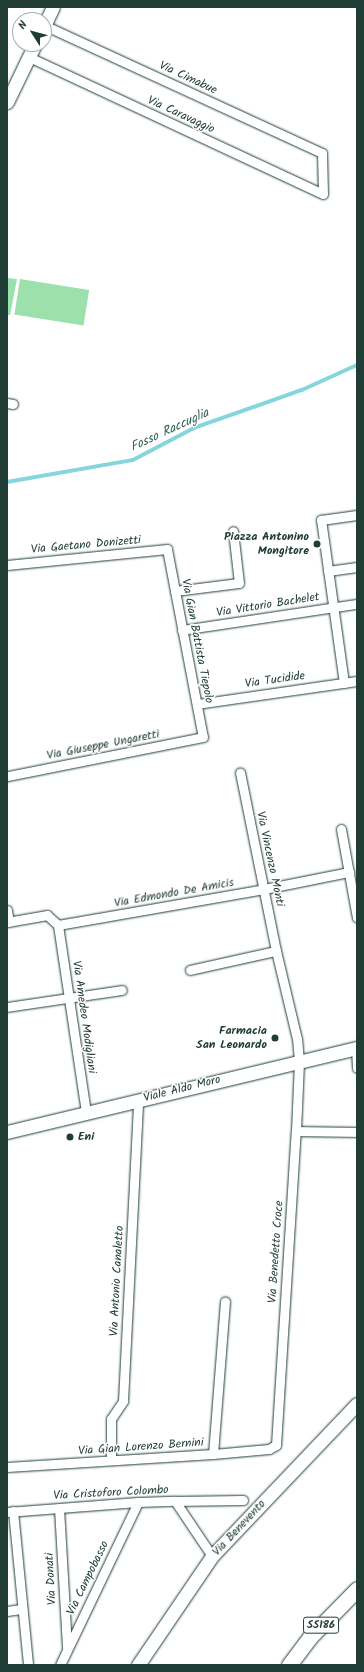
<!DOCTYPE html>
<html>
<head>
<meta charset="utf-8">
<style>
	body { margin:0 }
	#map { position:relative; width:364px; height:1672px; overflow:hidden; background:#fff; font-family:Kalam,sans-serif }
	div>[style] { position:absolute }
	.green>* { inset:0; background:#9ce0ab; transform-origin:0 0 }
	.stream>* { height:3.5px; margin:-1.75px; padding:0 1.75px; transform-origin:1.75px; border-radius:1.75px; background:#84d6dc }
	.roads { filter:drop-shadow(0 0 1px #1f3d34) drop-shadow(0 0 1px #1f3d34) }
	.street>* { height:9px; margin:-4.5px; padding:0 4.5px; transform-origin:4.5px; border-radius:4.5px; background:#fff }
	.secondary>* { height:13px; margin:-6.5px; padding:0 6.5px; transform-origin:6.5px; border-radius:6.5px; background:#fff }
	.primary>* { height:15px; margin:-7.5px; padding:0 7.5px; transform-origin:7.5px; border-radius:7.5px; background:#fff }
	.dots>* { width:11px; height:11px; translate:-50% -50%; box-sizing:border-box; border:2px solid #fff; border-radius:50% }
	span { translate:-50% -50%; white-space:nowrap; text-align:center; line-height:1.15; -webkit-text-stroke:3px #fff; paint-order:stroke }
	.shield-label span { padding:1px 3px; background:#fff; border:1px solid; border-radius:3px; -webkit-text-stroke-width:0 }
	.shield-label { font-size:11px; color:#1f3d34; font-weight:700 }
	.street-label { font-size:12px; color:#1f3d34 }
	.poi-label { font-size:12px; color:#1f3d34; font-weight:700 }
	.right { translate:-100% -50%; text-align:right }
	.left { translate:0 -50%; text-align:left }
	.water-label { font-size:13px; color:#38635e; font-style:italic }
	.frame { position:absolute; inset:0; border:8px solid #1f3d34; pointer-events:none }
	.north { position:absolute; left:12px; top:12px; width:40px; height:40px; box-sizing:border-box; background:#fff; border:1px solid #a5b1ae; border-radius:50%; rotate:306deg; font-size:11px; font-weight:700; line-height:16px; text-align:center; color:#1f3d34 }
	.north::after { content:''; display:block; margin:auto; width:14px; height:18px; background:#1f3d34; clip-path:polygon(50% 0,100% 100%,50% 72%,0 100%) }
</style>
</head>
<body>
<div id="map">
	<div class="green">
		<div style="clip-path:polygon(7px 278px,17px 279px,10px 315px,7px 315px)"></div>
		<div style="left:20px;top:279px;width:70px;height:36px;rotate:9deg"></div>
	</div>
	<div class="stream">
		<div style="left:7px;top:482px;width:128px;rotate:-9.9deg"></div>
		<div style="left:133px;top:460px;width:69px;rotate:-27.7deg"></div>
		<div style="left:194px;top:428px;width:114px;rotate:-19.4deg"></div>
		<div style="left:302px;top:390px;width:60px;rotate:-24.4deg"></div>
	</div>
	<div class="roads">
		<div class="street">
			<div style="left:29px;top:57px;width:324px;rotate:25deg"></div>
			<div style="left:323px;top:194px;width:41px;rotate:-91.4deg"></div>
			<div style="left:322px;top:153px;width:306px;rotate:-155.3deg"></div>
			<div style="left:7px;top:403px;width:6px;rotate:9deg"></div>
			<div style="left:7px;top:565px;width:161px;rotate:-5.7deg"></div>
			<div style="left:167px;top:549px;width:191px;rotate:79.2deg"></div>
			<div style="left:203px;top:737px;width:200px;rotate:168.7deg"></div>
			<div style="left:328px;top:571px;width:29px;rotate:-8deg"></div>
			<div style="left:175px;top:591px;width:64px;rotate:-7.1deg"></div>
			<div style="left:239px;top:583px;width:52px;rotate:-96.6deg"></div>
			<div style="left:182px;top:630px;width:177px;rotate:-8.5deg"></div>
			<div style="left:344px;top:683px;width:165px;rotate:-98deg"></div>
			<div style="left:321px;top:520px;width:36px;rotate:-8deg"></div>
			<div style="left:197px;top:704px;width:162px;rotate:-8.2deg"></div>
			<div style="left:341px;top:829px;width:90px;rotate:79.8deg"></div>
			<div style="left:7px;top:910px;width:12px;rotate:81deg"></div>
			<div style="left:7px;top:922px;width:41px;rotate:-9.9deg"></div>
			<div style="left:47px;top:915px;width:15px;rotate:42deg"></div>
			<div style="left:58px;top:925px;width:209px;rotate:-9.9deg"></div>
			<div style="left:264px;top:889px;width:87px;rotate:-11.3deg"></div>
			<div style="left:58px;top:925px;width:189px;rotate:81.5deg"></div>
			<div style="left:190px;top:970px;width:88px;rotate:-12.5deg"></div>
			<div style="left:7px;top:1007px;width:116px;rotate:-8.4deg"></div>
			<div style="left:356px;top:1048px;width:20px;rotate:87deg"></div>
			<div style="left:296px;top:1131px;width:61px;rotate:0.9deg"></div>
			<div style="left:213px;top:1454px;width:153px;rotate:-85.5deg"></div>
			<div style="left:111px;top:1460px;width:41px;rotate:-90deg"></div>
			<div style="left:111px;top:1419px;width:22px;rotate:-56deg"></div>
			<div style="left:123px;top:1401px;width:301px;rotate:-87.1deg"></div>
			<div style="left:7px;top:1467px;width:206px;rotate:-3.6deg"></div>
			<div style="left:213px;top:1454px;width:56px;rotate:-5.1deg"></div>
			<div style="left:269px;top:1449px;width:8px;rotate:-30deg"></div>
			<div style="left:276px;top:1445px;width:315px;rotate:-86.4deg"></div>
			<div style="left:296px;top:1131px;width:70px;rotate:-87.5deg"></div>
			<div style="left:299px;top:1061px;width:22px;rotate:-95deg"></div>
			<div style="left:297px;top:1039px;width:90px;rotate:-103.4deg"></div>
			<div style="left:276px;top:951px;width:182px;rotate:-101.4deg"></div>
			<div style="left:175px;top:1501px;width:68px;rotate:-0.8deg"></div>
			<div style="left:59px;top:1508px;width:140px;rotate:86.7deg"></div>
			<div style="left:13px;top:1511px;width:155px;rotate:84.4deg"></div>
			<div style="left:7px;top:1512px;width:131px;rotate:-4.4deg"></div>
			<div style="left:138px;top:1502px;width:37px;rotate:-2deg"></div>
			<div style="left:175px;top:1501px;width:66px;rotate:56.1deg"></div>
			<div style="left:7px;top:1611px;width:14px;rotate:-8deg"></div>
			<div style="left:60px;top:1665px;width:181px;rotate:-64.4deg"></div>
		</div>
		<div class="secondary">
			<div style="left:44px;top:26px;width:21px;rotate:-65deg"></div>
			<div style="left:7px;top:102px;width:64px;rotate:-64.2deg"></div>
			<div style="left:7px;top:1132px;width:360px;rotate:-13.5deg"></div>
			<div style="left:138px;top:1665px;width:132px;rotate:-55.8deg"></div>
			<div style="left:212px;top:1556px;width:210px;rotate:-46.4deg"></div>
		</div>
		<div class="primary">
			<div style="left:289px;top:1665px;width:35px;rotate:-53deg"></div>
			<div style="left:310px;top:1637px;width:67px;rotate:-45.6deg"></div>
		</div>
	</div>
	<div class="dots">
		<div style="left:317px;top:544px;background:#1f3d34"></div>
		<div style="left:275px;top:1038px;background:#1f3d34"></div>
		<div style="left:70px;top:1137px;background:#1f3d34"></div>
	</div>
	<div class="shield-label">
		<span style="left:321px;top:1625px">SS186</span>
	</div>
	<div class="street-label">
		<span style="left:188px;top:78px;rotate:25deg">Via Cimabue</span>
		<span style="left:181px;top:115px;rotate:25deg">Via Caravaggio</span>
		<span style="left:86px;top:545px;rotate:-5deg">Via Gaetano Donizetti</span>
		<span style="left:268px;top:605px;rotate:-9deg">Via Vittorio Bachelet</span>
		<span style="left:197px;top:641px;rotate:79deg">Via Gian Battista Tiepolo</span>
		<span style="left:275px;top:680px;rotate:-8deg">Via Tucidide</span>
		<span style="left:103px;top:745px;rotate:-11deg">Via Giuseppe Ungaretti</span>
		<span style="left:270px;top:859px;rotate:78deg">Via Vincenzo Monti</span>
		<span style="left:174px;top:893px;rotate:-10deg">Via Edmondo De Amicis</span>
		<span style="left:84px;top:1017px;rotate:82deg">Via Amedeo Modigliani</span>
		<span style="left:182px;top:1089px;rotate:-14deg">Viale Aldo Moro</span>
		<span style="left:276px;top:1252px;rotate:-86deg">Via Benedetto Croce</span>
		<span style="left:117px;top:1281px;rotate:-87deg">Via Antonio Canaletto</span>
		<span style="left:141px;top:1447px;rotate:-4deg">Via Gian Lorenzo Bernini</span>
		<span style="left:111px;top:1493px;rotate:-3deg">Via Cristoforo Colombo</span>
		<span style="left:239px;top:1528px;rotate:-47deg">Via Benevento</span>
		<span style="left:88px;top:1578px;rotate:-64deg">Via Campobasso</span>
		<span style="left:51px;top:1579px;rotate:-93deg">Via Donati</span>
	</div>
	<div class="poi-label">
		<span class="right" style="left:309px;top:544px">Piazza Antonino<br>Mongitore</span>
		<span class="right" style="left:267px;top:1038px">Farmacia<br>San Leonardo</span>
		<span class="left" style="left:78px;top:1137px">Eni</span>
	</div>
	<div class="water-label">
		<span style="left:170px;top:431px;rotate:-25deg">Fosso Raccuglia</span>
	</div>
	<div class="frame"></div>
	<div class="north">N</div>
</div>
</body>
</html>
